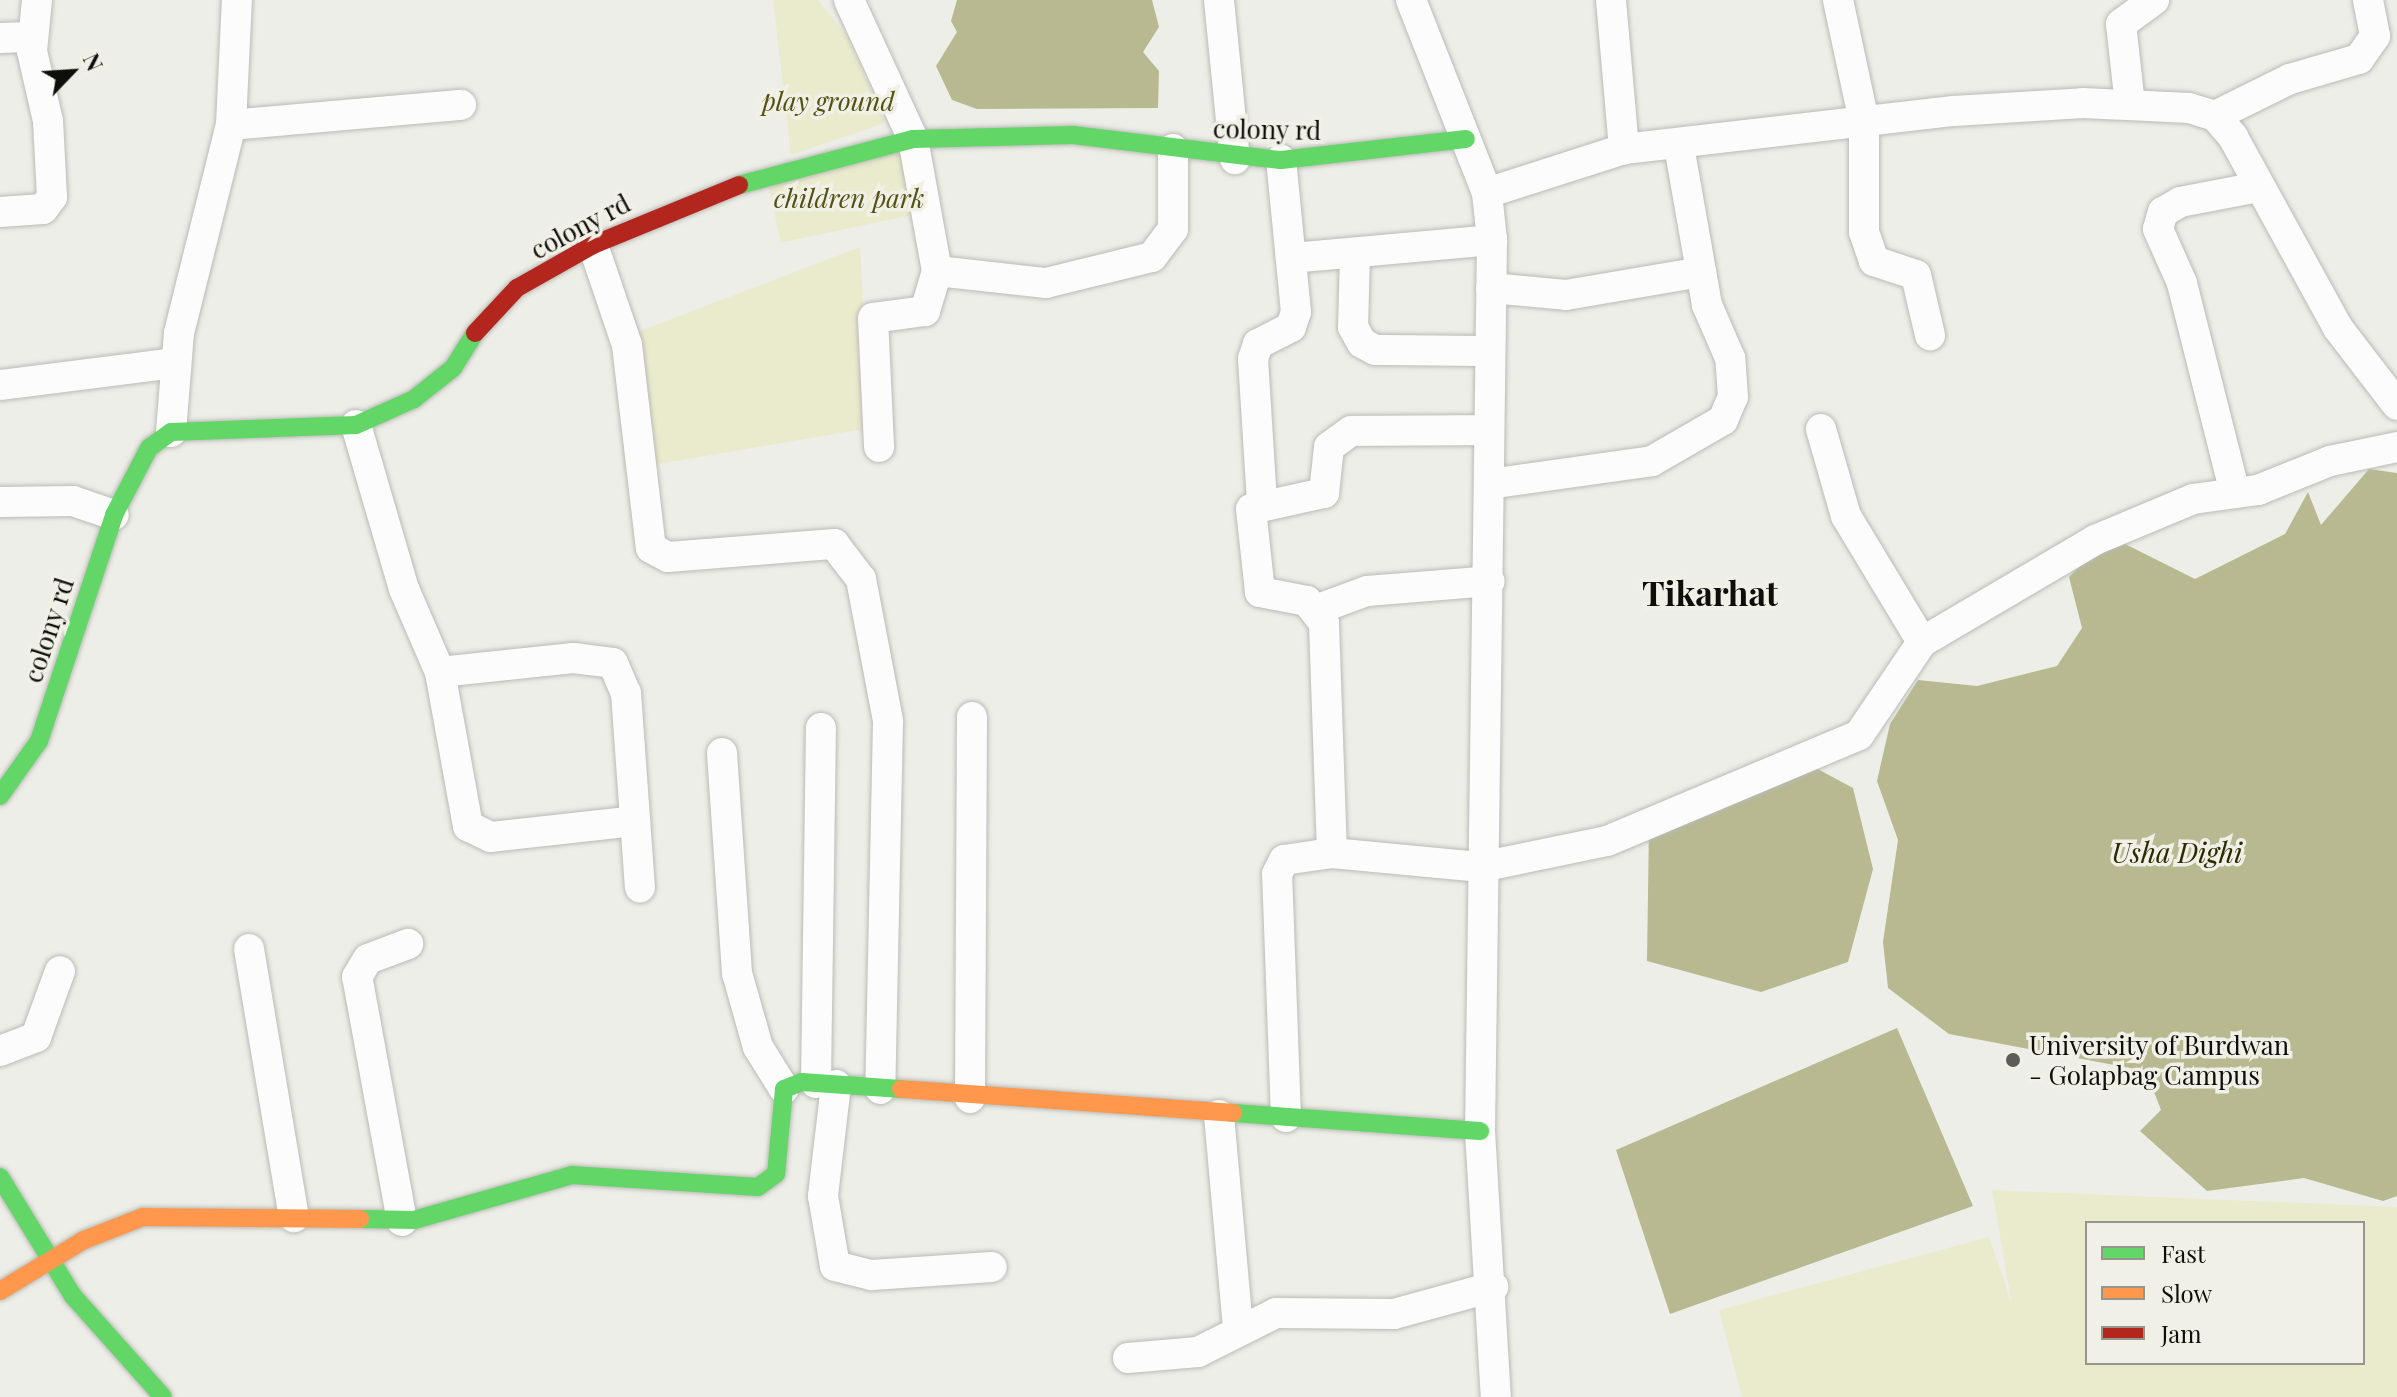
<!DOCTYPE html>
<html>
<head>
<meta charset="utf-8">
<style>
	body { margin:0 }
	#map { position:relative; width:2397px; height:1397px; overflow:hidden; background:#eeeee8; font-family:"Playfair Display",serif }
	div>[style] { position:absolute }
	.green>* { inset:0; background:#eaeacc; transform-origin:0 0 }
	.water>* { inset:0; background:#b8b891 }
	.roads { filter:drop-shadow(0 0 2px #babbb6) drop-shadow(0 0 2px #babbb6) }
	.street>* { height:30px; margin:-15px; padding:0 15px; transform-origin:15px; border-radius:15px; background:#fcfcfc }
	.fast>* { height:18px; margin:-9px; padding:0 9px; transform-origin:9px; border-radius:9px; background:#63d668 }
	.slow>* { height:18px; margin:-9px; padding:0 9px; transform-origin:9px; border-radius:9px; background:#ff974d }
	.jam>* { height:18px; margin:-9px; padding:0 9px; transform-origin:9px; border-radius:9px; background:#b3261e }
	.dots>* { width:22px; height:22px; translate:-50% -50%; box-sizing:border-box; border:4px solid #f0f0e6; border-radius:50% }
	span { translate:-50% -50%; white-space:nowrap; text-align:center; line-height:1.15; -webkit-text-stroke:7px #f0f0e6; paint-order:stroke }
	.park-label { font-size:26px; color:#535112; font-style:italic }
	.street-label { font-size:26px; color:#0e0f0b }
	.poi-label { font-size:26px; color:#0e0f0b }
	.left { translate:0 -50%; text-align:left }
	.water-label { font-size:28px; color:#2d2b00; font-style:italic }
	.district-label { font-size:34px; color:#0e0f0b; font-weight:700 }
	.legend { position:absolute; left:2085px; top:1221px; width:280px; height:144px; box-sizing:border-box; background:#f0f0e6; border:2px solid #96968e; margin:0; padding:10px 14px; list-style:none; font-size:24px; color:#0e0f0b }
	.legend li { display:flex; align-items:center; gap:16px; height:40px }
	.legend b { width:40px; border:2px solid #96968e }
	.north { position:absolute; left:32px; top:32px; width:80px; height:80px; -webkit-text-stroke:6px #f0f0e6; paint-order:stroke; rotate:65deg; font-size:22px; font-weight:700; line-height:32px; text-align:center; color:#0e0f0b }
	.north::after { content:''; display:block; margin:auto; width:28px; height:36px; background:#0e0f0b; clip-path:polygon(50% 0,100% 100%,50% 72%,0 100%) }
</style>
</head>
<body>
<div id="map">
	<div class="green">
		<div style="clip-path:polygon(773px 0,818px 0,847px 36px,885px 123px,791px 155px)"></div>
		<div style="left:909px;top:144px;width:70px;height:146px;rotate:78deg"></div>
		<div style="clip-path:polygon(860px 247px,870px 428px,623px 470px,619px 339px)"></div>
		<div style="clip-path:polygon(evenodd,1992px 1190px,2397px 1207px,2397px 1397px,1742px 1397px,1719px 1310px,1989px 1237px,2012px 1305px,1992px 1190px,2087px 1223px,2363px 1223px,2363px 1363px,2087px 1363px,2087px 1223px)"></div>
	</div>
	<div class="water">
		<div style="clip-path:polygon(957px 0,1152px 0,1159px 27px,1143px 52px,1159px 71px,1158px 108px,977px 109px,952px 100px,936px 66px,957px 32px,951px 21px)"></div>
		<div style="clip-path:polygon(2369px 469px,2397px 473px,2397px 1196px,2383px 1201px,2304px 1178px,2207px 1191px,2140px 1131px,2161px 1110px,2146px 1071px,1949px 1034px,1888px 988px,1883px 942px,1898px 840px,1877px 781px,1890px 724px,1918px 680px,1977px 686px,2057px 666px,2082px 628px,2069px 577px,2096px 550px,2121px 542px,2195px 579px,2285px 534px,2308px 492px,2321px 525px)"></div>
		<div style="clip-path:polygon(1812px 766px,1853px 788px,1873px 869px,1848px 962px,1761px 992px,1647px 961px,1649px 827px)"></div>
		<div style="clip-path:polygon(1897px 1028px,1973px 1206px,1670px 1314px,1616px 1150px)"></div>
	</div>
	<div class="roads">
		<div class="street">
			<div style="left:849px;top:0;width:153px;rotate:65.3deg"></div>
			<div style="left:913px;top:139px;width:134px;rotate:79.7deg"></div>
			<div style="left:937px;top:271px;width:42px;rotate:106.7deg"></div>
			<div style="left:925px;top:311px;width:52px;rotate:172.3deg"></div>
			<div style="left:873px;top:318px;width:129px;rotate:87.3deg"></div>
			<div style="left:1219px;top:0;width:160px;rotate:84.3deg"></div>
			<div style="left:1411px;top:0;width:207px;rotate:68.5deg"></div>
			<div style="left:1487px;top:193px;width:47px;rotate:83.9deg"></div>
			<div style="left:1492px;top:240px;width:891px;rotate:90.77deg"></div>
			<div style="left:1480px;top:1131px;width:266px;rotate:86.6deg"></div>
			<div style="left:1611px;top:0;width:150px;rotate:85deg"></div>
			<div style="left:1838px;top:0;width:124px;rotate:77.9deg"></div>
			<div style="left:1864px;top:121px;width:111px;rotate:90deg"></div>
			<div style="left:1864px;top:232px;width:31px;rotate:71deg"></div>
			<div style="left:1874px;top:261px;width:44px;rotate:18.4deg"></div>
			<div style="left:1916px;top:275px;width:62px;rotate:76.9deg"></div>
			<div style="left:0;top:38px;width:32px;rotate:-2deg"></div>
			<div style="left:2130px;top:105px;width:81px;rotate:-96.3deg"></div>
			<div style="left:2121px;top:24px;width:41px;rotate:-36deg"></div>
			<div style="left:2215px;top:116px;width:84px;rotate:-26.3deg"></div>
			<div style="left:2290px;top:79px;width:72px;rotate:-16.2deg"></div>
			<div style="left:2359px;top:59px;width:28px;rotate:-55deg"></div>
			<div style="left:2375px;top:36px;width:37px;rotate:-101deg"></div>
			<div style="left:231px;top:125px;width:231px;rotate:-5deg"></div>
			<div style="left:1487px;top:193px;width:144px;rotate:-17.8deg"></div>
			<div style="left:1624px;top:149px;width:332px;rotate:-6.6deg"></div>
			<div style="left:1954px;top:111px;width:129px;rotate:-3.5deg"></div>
			<div style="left:2083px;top:103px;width:106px;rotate:2.7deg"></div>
			<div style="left:2189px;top:108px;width:27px;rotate:17deg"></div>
			<div style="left:2215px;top:116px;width:28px;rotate:49deg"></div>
			<div style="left:2233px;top:137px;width:218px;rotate:61.2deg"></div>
			<div style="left:2338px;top:328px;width:97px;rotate:52.5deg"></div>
			<div style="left:0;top:212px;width:43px;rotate:-4deg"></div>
			<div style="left:43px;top:209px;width:15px;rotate:-53deg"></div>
			<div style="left:52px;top:197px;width:76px;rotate:-93deg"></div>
			<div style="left:48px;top:121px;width:72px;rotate:-102.9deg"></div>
			<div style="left:32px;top:51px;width:51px;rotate:-84.4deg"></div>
			<div style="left:593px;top:245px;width:106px;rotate:71.2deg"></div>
			<div style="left:627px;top:345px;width:204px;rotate:83.3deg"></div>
			<div style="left:651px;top:548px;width:19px;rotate:28deg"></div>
			<div style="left:668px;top:557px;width:167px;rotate:-4.5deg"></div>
			<div style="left:834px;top:544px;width:44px;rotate:52.4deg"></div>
			<div style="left:861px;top:579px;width:145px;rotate:79.2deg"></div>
			<div style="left:888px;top:721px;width:368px;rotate:91.2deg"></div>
			<div style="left:1355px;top:253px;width:74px;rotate:91.5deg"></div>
			<div style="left:1353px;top:327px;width:18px;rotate:61deg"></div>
			<div style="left:1362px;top:343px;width:15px;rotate:28deg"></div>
			<div style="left:1375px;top:350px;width:115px;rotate:0.5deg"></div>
			<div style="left:1291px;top:258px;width:202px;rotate:-5.1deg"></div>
			<div style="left:937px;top:271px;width:110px;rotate:6.3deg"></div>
			<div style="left:1046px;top:283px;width:109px;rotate:-13.8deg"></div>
			<div style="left:1152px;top:257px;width:35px;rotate:-53deg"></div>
			<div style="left:1173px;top:229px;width:80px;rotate:-90deg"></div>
			<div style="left:1491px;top:288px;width:75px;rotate:5.3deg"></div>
			<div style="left:1566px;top:295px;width:137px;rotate:-9.7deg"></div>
			<div style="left:0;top:385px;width:176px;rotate:-7.2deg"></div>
			<div style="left:356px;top:425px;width:171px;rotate:73.7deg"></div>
			<div style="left:404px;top:589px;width:90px;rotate:66.6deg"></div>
			<div style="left:440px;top:672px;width:157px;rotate:79.7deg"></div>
			<div style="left:468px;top:826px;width:25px;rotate:26deg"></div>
			<div style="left:491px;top:837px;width:145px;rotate:-6.3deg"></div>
			<div style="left:1821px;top:429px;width:91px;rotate:74deg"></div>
			<div style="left:1846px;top:516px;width:147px;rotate:58.9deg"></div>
			<div style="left:171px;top:432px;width:99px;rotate:-85.4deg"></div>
			<div style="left:179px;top:333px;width:214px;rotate:-76deg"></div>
			<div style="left:231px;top:125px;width:125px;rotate:-87.3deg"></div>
			<div style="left:1489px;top:484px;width:165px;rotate:-8deg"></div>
			<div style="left:1652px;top:461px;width:82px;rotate:-30deg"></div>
			<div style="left:1723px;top:420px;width:25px;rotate:-67deg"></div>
			<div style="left:1733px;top:397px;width:39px;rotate:-94deg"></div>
			<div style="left:1730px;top:358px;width:58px;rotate:-113.5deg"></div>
			<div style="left:1707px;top:305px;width:161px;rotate:-100deg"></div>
			<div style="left:2235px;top:493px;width:217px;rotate:-104.2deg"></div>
			<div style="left:2182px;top:283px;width:59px;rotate:-114deg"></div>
			<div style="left:2158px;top:229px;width:18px;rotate:-74deg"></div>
			<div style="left:2163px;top:212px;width:20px;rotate:-30deg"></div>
			<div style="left:2180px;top:202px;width:80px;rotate:-10.8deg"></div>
			<div style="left:0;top:502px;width:73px;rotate:-0.8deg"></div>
			<div style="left:73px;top:501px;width:43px;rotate:18.9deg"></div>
			<div style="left:1262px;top:502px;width:143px;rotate:-93.6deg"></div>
			<div style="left:1253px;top:359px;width:16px;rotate:-72deg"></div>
			<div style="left:1258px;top:344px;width:37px;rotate:-27deg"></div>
			<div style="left:1291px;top:327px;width:16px;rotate:-72deg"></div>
			<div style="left:1296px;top:312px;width:153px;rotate:-95.6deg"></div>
			<div style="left:1318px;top:609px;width:52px;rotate:-20.2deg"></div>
			<div style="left:1367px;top:591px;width:123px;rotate:-4.6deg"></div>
			<div style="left:440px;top:672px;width:134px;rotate:-6deg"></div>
			<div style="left:573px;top:658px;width:40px;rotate:7.1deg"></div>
			<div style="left:613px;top:663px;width:33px;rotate:67deg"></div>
			<div style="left:626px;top:693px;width:195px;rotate:85.9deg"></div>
			<div style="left:722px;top:753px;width:221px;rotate:86.1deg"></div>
			<div style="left:737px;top:973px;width:77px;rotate:74.2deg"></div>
			<div style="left:758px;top:1047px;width:49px;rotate:58.2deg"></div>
			<div style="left:1332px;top:853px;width:230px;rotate:-92deg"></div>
			<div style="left:1324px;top:623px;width:28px;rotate:-128deg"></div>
			<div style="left:1307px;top:601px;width:48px;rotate:-169.2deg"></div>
			<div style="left:1260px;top:592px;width:83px;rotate:-96.2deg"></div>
			<div style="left:1251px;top:509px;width:75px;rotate:-12.4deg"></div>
			<div style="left:1324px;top:493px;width:46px;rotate:-83.8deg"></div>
			<div style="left:1329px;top:447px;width:27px;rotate:-36deg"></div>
			<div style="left:1351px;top:431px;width:138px;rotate:-0.4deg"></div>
			<div style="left:249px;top:949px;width:272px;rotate:80.5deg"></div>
			<div style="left:0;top:1051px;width:39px;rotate:-21deg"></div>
			<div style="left:36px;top:1037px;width:70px;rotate:-70deg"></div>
			<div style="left:816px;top:1083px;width:355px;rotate:-89.2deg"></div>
			<div style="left:836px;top:1085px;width:112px;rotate:96.7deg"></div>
			<div style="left:823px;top:1196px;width:71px;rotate:80.3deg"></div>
			<div style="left:835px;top:1266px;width:38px;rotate:14deg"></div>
			<div style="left:872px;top:1275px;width:120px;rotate:-3.8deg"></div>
			<div style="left:970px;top:1098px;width:381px;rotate:-89.7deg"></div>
			<div style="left:1219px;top:1115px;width:213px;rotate:84.9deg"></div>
			<div style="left:1286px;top:1117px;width:243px;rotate:-92.1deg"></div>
			<div style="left:1277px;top:874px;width:16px;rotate:-63deg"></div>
			<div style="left:1284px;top:860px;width:49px;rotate:-8.3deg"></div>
			<div style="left:1332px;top:853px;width:150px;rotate:5.4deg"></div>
			<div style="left:1481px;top:867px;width:129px;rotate:-11.7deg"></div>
			<div style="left:1607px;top:841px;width:273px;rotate:-22.8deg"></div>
			<div style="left:1859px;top:735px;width:112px;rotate:-55.9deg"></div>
			<div style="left:1922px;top:642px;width:201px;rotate:-30.5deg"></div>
			<div style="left:2095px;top:540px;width:106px;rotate:-22.7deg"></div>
			<div style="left:2193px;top:499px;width:66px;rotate:-7.9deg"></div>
			<div style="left:2258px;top:490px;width:78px;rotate:-21.9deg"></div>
			<div style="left:2330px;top:461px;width:68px;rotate:-11.8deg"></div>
			<div style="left:402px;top:1221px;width:248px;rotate:-100.4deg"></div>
			<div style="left:357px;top:977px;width:21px;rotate:-59deg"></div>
			<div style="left:368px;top:959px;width:43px;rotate:-20.6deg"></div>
			<div style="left:1128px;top:1358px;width:70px;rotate:-4.9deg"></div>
			<div style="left:1198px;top:1352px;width:87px;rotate:-26.6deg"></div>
			<div style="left:1276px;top:1313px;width:118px;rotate:0.5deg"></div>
			<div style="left:1394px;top:1314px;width:103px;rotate:-15.3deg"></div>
		</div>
		<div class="fast">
			<div style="left:739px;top:185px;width:180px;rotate:-14.8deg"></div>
			<div style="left:913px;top:139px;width:160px;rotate:-1.4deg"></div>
			<div style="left:1073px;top:135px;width:209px;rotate:6.9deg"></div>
			<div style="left:1281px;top:160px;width:186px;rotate:-6.5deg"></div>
			<div style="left:0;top:796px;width:67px;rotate:-54.7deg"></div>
			<div style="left:39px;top:741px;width:238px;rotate:-71.6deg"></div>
			<div style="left:114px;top:515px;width:76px;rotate:-62.4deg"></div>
			<div style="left:149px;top:448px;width:27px;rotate:-36deg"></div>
			<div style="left:171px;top:432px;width:185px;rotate:-2.2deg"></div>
			<div style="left:356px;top:425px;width:64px;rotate:-24.1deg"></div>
			<div style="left:414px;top:399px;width:50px;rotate:-38.5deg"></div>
			<div style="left:453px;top:368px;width:41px;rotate:-57.8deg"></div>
			<div style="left:1233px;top:1113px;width:248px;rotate:4.2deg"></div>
			<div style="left:0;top:1177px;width:140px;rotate:58.5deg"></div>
			<div style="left:73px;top:1296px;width:135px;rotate:48.3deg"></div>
			<div style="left:360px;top:1219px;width:54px;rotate:1.1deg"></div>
			<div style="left:414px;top:1220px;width:164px;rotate:-15.9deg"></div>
			<div style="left:572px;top:1175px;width:186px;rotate:3.7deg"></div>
			<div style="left:758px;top:1187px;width:22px;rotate:-36deg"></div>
			<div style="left:776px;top:1174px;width:85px;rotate:-84.6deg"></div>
			<div style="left:784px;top:1089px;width:19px;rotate:-21deg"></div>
			<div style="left:802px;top:1082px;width:99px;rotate:4deg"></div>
		</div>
		<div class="slow">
			<div style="left:901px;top:1089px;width:333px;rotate:4.1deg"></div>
			<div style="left:0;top:1291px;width:98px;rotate:-31.3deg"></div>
			<div style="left:84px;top:1240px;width:63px;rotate:-21.3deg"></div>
			<div style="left:143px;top:1217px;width:217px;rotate:0.5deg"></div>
		</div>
		<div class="jam">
			<div style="left:475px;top:333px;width:62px;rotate:-47deg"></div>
			<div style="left:517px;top:288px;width:87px;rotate:-29.5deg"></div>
			<div style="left:593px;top:245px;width:158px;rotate:-22.3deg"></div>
		</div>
	</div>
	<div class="dots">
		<div style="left:2013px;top:1060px;background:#5c5d58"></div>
	</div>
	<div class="park-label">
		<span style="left:828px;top:101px">play ground</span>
		<span style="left:849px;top:198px">children park</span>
	</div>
	<div class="street-label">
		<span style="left:1267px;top:129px;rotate:1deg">colony rd</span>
		<span style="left:580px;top:226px;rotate:-28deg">colony rd</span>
		<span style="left:48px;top:630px;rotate:-72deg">colony rd</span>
	</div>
	<div class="poi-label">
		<span class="left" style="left:2029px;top:1060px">University of Burdwan<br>- Golapbag Campus</span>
	</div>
	<div class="water-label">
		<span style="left:2177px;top:852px">Usha Dighi</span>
	</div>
	<div class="district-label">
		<span style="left:1710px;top:593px">Tikarhat</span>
	</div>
	<ul class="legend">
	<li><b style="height:10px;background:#63d668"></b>Fast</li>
	<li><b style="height:10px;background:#ff974d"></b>Slow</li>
	<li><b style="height:10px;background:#b3261e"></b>Jam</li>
	</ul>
	<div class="north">N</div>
</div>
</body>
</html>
